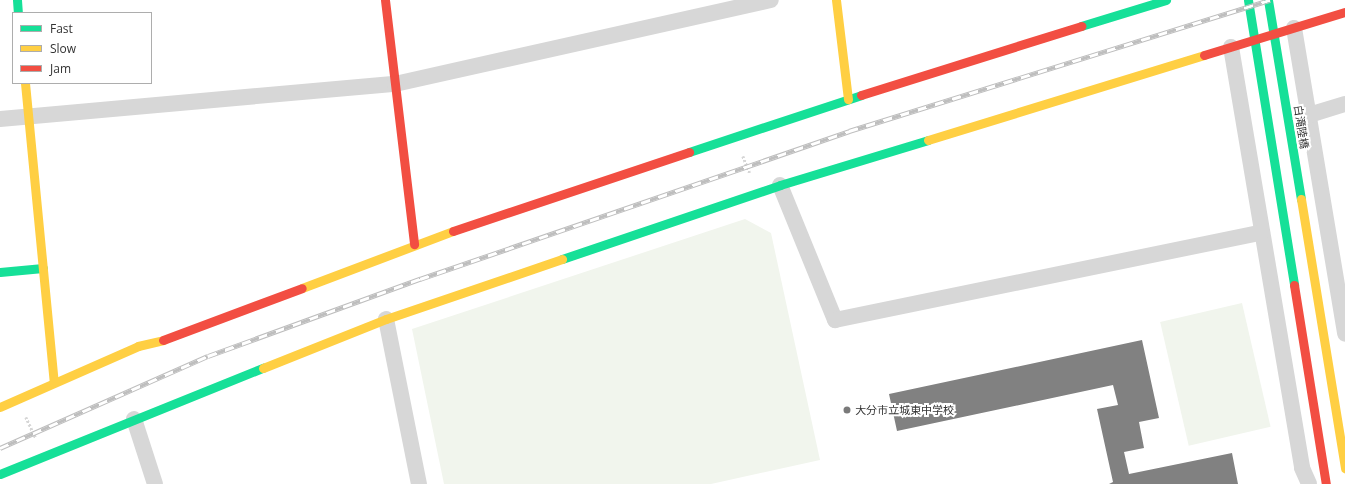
<!DOCTYPE html>
<html>
<head>
<meta charset="utf-8">
<style>
	body { margin:0 }
	#map { position:relative; width:1345px; height:484px; overflow:hidden; background:#fff; font-family:"Open Sans","Noto Sans JP",sans-serif }
	div>[style] { position:absolute }
	.green>* { inset:0; background:#f1f5ed; transform-origin:0 0 }
	.building>* { inset:0; background:#818181 }
	.path>* { height:2.5px; margin-top:-1.25px; transform-origin:0; background:repeating-linear-gradient(90deg,#d6d6d6 0 2px,transparent 0 4px) }
	.street>* { height:16px; margin:-8px; padding:0 8px; transform-origin:8px; border-radius:8px; background:#d7d7d7 }
	.fast>* { height:9px; margin:-4.5px; padding:0 4.5px; transform-origin:4.5px; border-radius:4.5px; background:#16e098 }
	.slow>* { height:9px; margin:-4.5px; padding:0 4.5px; transform-origin:4.5px; border-radius:4.5px; background:#ffcf43 }
	.jam>* { height:9px; margin:-4.5px; padding:0 4.5px; transform-origin:4.5px; border-radius:4.5px; background:#f24e42 }
	.rail>* { height:4.5px; margin-top:-2.25px; transform-origin:0; background:repeating-linear-gradient(90deg,#fff 0 9px,#bebebe 0 18px); box-sizing:border-box; border-block:1px solid #bebebe }
	.dots>* { width:11px; height:11px; translate:-50% -50%; box-sizing:border-box; border:2px solid #fff; border-radius:50% }
	span { translate:-50% -50%; white-space:nowrap; text-align:center; line-height:1.15; -webkit-text-stroke:4px #fff; paint-order:stroke }
	.street-label { font-size:11px; color:#333 }
	.poi-label { font-size:11px; color:#333 }
	.left { translate:0 -50%; text-align:left }
	.legend { position:absolute; left:12px; top:12px; width:140px; height:72px; box-sizing:border-box; background:#fff; border:1px solid #adadad; margin:0; padding:5px 7px; list-style:none; font-size:12px; color:#333 }
	.legend li { display:flex; align-items:center; gap:8px; height:20px }
	.legend b { width:20px; border:1px solid #adadad }
</style>
</head>
<body>
<div id="map">
	<div class="green">
		<div style="clip-path:polygon(745px 219px,771px 233px,820px 460px,711px 484px,444px 484px,412px 329px)"></div>
		<div style="left:1242px;top:303px;width:127px;height:84px;rotate:77deg"></div>
	</div>
	<div class="building">
		<div style="clip-path:polygon(1142px 340px,1159px 418px,1139px 422px,1144px 448px,1124px 452px,1129px 474px,1232px 453px,1238px 484px,1109px 484px,1113px 482px,1097px 409px,1118px 405px,1113px 385px,897px 431px,889px 394px)"></div>
	</div>
	<div class="path">
		<div style="left:743px;top:156px;width:18px;rotate:68deg"></div>
		<div style="left:26px;top:417px;width:23px;rotate:65deg"></div>
	</div>
	<div class="street">
		<div style="left:1294px;top:28px;width:310px;rotate:80.5deg"></div>
		<div style="left:1231px;top:47px;width:427px;rotate:80.4deg"></div>
		<div style="left:1302px;top:468px;width:17px;rotate:66deg"></div>
		<div style="left:1309px;top:115px;width:38px;rotate:-17deg"></div>
		<div style="left:0;top:119px;width:397px;rotate:-5.1deg"></div>
		<div style="left:395px;top:84px;width:385px;rotate:-12.6deg"></div>
		<div style="left:780px;top:185px;width:146px;rotate:67.8deg"></div>
		<div style="left:835px;top:320px;width:436px;rotate:-11.6deg"></div>
		<div style="left:386px;top:319px;width:168px;rotate:78.7deg"></div>
		<div style="left:134px;top:419px;width:68px;rotate:72.1deg"></div>
	</div>
	<div class="fast">
		<div style="left:17px;top:0;width:13px;rotate:86deg"></div>
		<div style="left:1248px;top:0;width:289px;rotate:80.8deg"></div>
		<div style="left:1268px;top:0;width:202px;rotate:80.6deg"></div>
		<div style="left:1081px;top:26px;width:89px;rotate:-17deg"></div>
		<div style="left:689px;top:152px;width:181px;rotate:-18.3deg"></div>
		<div style="left:562px;top:259px;width:230px;rotate:-18.7deg"></div>
		<div style="left:780px;top:185px;width:155px;rotate:-16.9deg"></div>
		<div style="left:0;top:272px;width:43px;rotate:-5.3deg"></div>
		<div style="left:0;top:474px;width:284px;rotate:-22deg"></div>
	</div>
	<div class="slow">
		<div style="left:836px;top:0;width:100px;rotate:83.1deg"></div>
		<div style="left:25px;top:83px;width:300px;rotate:84.5deg"></div>
		<div style="left:928px;top:140px;width:289px;rotate:-17.1deg"></div>
		<div style="left:1301px;top:199px;width:273px;rotate:80.7deg"></div>
		<div style="left:302px;top:288px;width:161px;rotate:-20.7deg"></div>
		<div style="left:263px;top:368px;width:132px;rotate:-21.7deg"></div>
		<div style="left:386px;top:319px;width:186px;rotate:-18.8deg"></div>
		<div style="left:0;top:407px;width:151px;rotate:-23.8deg"></div>
		<div style="left:138px;top:346px;width:26px;rotate:-13deg"></div>
	</div>
	<div class="jam">
		<div style="left:385px;top:0;width:246px;rotate:83.2deg"></div>
		<div style="left:1204px;top:55px;width:147px;rotate:-17deg"></div>
		<div style="left:861px;top:95px;width:231px;rotate:-17.4deg"></div>
		<div style="left:453px;top:231px;width:249px;rotate:-18.5deg"></div>
		<div style="left:1294px;top:285px;width:202px;rotate:80.9deg"></div>
		<div style="left:163px;top:340px;width:148px;rotate:-20.5deg"></div>
	</div>
	<div class="rail">
		<div style="left:0;top:448px;width:227px;rotate:-23.9deg"></div>
		<div style="left:208px;top:356px;width:226px;rotate:-20deg"></div>
		<div style="left:420px;top:279px;width:454px;rotate:-19deg"></div>
		<div style="left:849px;top:131px;width:441px;rotate:-17.3deg"></div>
	</div>
	<div class="dots">
		<div style="left:847px;top:410px;background:#7a7a7a"></div>
	</div>
	<div class="street-label">
		<span style="left:1301px;top:127px;rotate:81deg">白滝陸橋</span>
	</div>
	<div class="poi-label">
		<span class="left" style="left:855px;top:410px">大分市立城東中学校</span>
	</div>
	<ul class="legend">
	<li><b style="height:5px;background:#16e098"></b>Fast</li>
	<li><b style="height:5px;background:#ffcf43"></b>Slow</li>
	<li><b style="height:5px;background:#f24e42"></b>Jam</li>
	</ul>
</div>
</body>
</html>
